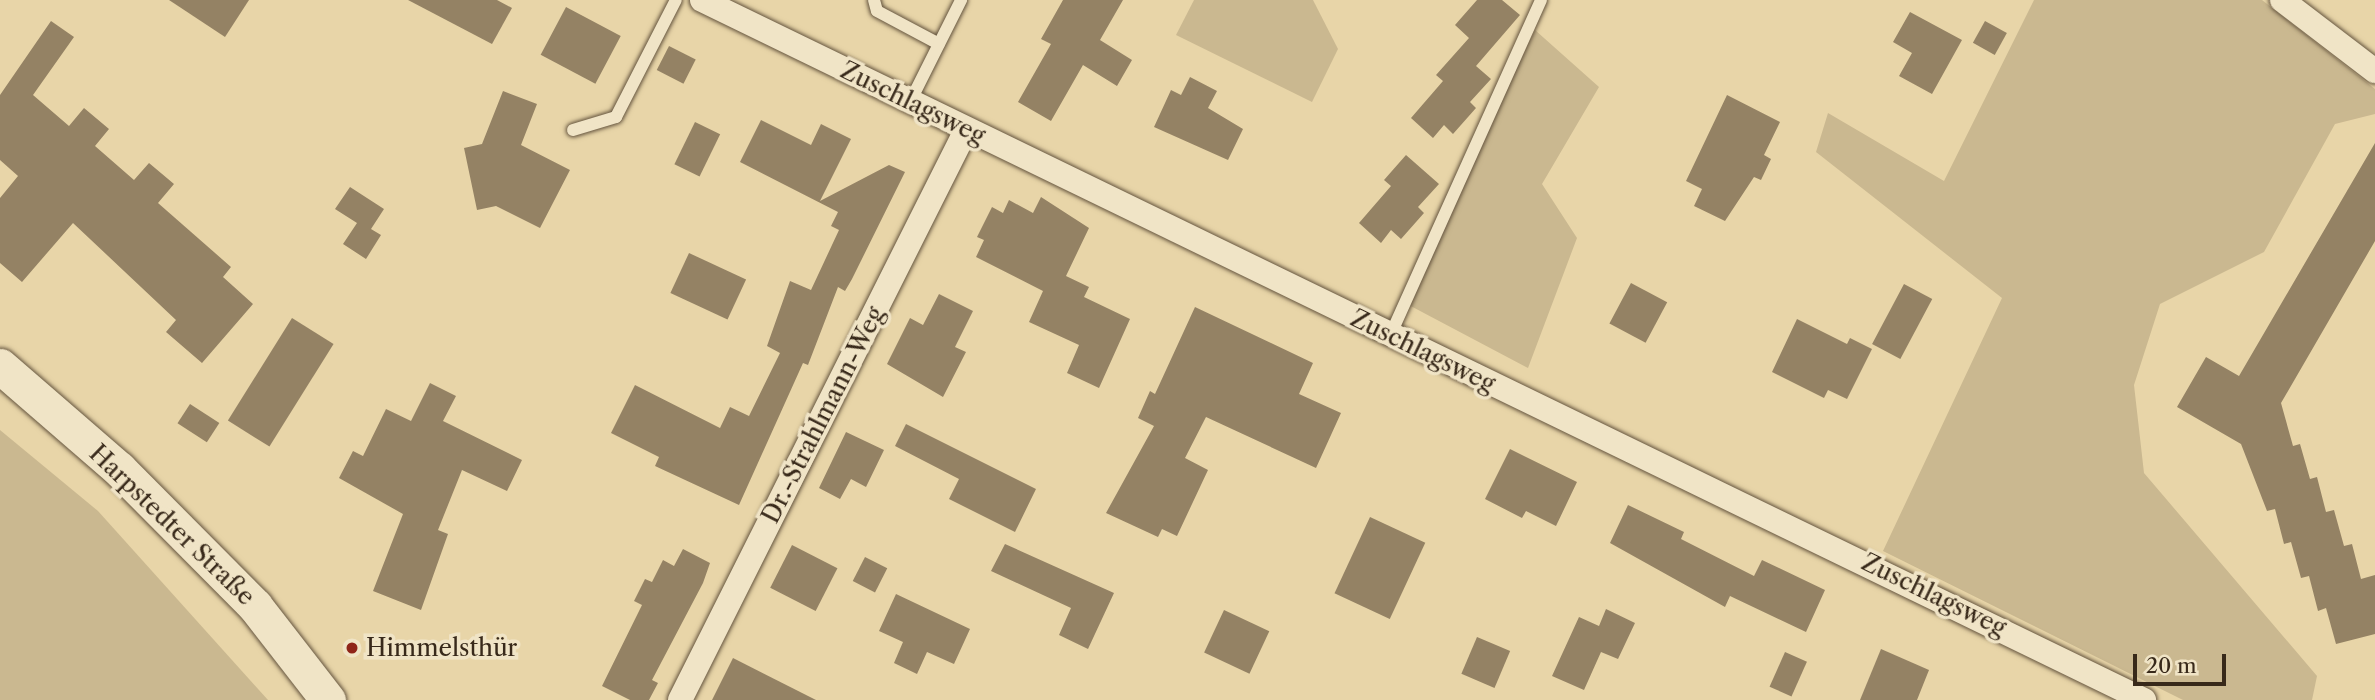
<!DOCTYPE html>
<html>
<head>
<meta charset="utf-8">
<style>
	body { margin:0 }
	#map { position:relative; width:2375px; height:700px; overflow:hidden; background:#e8d5a8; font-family:"Libre Caslon Text",serif }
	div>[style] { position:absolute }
	.green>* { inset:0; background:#cab890 }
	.building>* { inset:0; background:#948264; transform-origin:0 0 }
	.roads { filter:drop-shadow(0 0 2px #64543e) drop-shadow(0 0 2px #64543e) }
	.service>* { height:12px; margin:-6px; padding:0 6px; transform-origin:6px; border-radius:6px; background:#f0e4c6 }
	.minor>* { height:24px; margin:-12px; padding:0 12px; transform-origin:12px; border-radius:12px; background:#f0e4c6 }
	.secondary>* { height:35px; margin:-17.5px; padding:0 17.5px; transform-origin:17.5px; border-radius:17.5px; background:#f0e4c6 }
	.dots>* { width:19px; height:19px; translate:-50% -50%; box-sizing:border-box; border:4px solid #f0e4c6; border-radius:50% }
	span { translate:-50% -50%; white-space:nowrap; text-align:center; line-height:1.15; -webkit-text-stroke:7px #f0e4c6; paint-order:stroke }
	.street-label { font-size:24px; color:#38291a }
	.poi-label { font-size:24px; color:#38291a }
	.left { translate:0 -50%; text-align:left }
	.scale { position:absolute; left:2133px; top:654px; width:93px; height:32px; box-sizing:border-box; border:4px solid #38291a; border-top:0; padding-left:9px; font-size:21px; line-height:24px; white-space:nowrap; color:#38291a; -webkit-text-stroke:5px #f0e4c6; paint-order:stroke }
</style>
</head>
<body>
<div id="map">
	<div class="green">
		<div style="clip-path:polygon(1194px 0,1313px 0,1338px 49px,1312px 102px,1176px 35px)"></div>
		<div style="clip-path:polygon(2034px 0,2262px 0,2375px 89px,2375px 114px,2335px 124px,2264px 252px,2160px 304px,2134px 385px,2144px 473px,2317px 676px,2312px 700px,2183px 700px,1883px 551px,2002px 298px,1816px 152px,1828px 113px,1944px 181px)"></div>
		<div style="clip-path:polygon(1535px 30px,1599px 87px,1542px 184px,1577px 238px,1528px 368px,1405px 303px)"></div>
		<div style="clip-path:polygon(0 430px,98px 511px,268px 700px,0 700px)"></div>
	</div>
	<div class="building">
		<div style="clip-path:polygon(169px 0,249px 0,225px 37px)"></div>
		<div style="clip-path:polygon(408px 0,497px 0,512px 8px,492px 44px)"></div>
		<div style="clip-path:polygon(1063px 0,1123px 0,1100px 40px,1132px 60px,1117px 86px,1083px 65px,1051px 121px,1018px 102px,1051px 44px,1041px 39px)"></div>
		<div style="clip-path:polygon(1477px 0,1502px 0,1520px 15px,1476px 66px,1491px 79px,1470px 102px,1476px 108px,1453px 134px,1444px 125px,1433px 138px,1411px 118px,1443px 81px,1436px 75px,1469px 38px,1455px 25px)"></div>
		<div style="left:566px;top:7px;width:62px;height:54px;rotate:28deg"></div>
		<div style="clip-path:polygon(1910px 12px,1962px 40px,1932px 94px,1899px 76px,1912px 53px,1893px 42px)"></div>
		<div style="clip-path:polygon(51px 21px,74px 37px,33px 95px,69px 126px,84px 108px,109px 129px,95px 146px,134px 180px,149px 163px,174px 184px,158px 203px,231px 267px,223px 277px,253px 304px,202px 363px,166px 332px,176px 320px,73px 223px,22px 282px,0 263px,0 198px,18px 176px,0 160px,0 95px)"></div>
		<div style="left:1985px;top:21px;width:25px;height:25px;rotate:29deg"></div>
		<div style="left:669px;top:46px;width:30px;height:27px;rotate:27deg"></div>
		<div style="clip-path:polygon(1190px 77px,1217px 91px,1208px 108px,1243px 129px,1228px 160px,1154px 127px,1171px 90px,1181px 95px)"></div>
		<div style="clip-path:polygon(503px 91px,537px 104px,521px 145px,570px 170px,540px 228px,496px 206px,477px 210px,464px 148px,482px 144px)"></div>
		<div style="clip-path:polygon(1727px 95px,1780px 122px,1764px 155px,1771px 159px,1761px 180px,1754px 177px,1725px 221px,1694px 206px,1702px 189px,1686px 181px)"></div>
		<div style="clip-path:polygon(761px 120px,811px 145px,821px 124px,851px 139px,820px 201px,889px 165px,905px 172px,852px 279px,845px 291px,838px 287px,808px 365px,803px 363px,739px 505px,655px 466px,659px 457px,611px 433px,635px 385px,720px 428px,730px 407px,749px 416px,780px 353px,767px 346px,790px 281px,811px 290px,839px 230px,831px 226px,838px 212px,740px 162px)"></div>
		<div style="left:695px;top:122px;width:28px;height:47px;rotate:26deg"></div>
		<div style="clip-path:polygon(2375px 143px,2375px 241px,2281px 403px,2293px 446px,2300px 444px,2310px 479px,2317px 477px,2326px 512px,2334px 510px,2344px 546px,2352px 544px,2361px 579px,2375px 575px,2375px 634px,2336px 644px,2326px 608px,2318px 611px,2309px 576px,2301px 578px,2291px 542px,2284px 544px,2275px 509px,2267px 511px,2241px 444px,2177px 407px,2206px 357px,2239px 376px)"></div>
		<div style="clip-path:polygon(1406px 155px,1439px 184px,1418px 207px,1424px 213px,1401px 239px,1391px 230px,1381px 243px,1359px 223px,1391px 186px,1384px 180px)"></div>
		<div style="clip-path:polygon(350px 187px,384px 209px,371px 229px,381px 235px,366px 259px,343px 244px,357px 223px,335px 209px)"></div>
		<div style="clip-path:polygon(1041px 197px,1089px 228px,1066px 276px,1089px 287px,1084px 297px,1130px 319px,1099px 388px,1067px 373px,1079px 345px,1029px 322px,1043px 291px,976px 257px,984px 240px,977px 237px,992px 207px,1003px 213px,1009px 200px,1033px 213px)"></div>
		<div style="left:689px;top:253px;width:63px;height:44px;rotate:25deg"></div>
		<div style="left:1631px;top:283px;width:41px;height:46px;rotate:28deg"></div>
		<div style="left:1904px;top:284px;width:32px;height:68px;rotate:28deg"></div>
		<div style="clip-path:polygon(939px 294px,973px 311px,955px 347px,966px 352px,943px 397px,887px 364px,910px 318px,923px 325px)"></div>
		<div style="clip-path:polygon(1195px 307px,1313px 363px,1299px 394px,1341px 413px,1316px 468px,1206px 417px,1185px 458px,1208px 470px,1177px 536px,1162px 529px,1158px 537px,1106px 513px,1154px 426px,1138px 418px,1150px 391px,1155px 394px)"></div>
		<div style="left:292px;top:318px;width:49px;height:121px;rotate:32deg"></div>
		<div style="clip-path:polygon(1797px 319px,1847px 344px,1850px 338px,1872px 349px,1847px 399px,1828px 390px,1824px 398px,1772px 372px)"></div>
		<div style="clip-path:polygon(430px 383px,456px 396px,443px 421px,522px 460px,507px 491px,462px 470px,438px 530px,448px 534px,421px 610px,373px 591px,403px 514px,339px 478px,353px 451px,363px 456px,386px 409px,411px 421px)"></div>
		<div style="left:190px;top:404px;width:35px;height:23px;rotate:33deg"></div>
		<div style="clip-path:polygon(906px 424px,1036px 489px,1015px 532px,949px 499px,959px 479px,895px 446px)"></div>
		<div style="clip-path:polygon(846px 432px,884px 450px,866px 487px,851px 479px,840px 499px,819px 488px)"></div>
		<div style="clip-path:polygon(1510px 449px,1577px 482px,1556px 526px,1526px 511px,1522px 518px,1485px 499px)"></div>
		<div style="clip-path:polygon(1628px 505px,1684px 532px,1681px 539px,1754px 576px,1762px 560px,1825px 590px,1806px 632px,1730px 596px,1725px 607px,1610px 543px)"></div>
		<div style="left:1370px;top:517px;width:61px;height:84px;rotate:25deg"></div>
		<div style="clip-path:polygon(1005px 544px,1114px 593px,1088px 649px,1059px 635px,1071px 608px,991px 571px)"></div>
		<div style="left:792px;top:545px;width:51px;height:48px;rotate:27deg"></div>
		<div style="clip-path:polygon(683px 549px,710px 563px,703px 583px,652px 680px,658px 683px,649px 700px,630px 700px,602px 686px,642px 605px,634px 601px,645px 579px,652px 582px,663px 560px,674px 566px)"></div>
		<div style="left:865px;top:557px;width:25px;height:27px;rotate:27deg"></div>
		<div style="clip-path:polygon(896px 594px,970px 629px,954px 664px,927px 652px,917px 674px,894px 663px,903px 642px,879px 631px)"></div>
		<div style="clip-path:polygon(1606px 609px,1635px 623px,1618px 659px,1601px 652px,1584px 690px,1552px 676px,1579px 617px,1599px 626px)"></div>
		<div style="left:1224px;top:610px;width:50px;height:47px;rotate:25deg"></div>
		<div style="left:1477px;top:637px;width:36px;height:40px;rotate:23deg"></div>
		<div style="clip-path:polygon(1881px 649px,1929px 670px,1917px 700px,1860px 700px)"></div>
		<div style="left:1785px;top:652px;width:24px;height:38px;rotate:24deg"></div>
		<div style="clip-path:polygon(733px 658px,816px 700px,712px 700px)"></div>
	</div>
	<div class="roads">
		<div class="service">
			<div style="left:874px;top:0;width:11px;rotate:75deg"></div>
			<div style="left:877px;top:11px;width:70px;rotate:28deg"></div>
			<div style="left:910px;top:102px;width:114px;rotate:-63.4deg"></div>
			<div style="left:573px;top:130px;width:45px;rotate:-16.8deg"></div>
			<div style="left:616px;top:117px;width:131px;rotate:-62.9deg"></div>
			<div style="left:1390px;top:336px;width:368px;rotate:-65.8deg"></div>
		</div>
		<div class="minor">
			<div style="left:702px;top:0;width:1603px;rotate:25.89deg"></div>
			<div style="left:2282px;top:0;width:117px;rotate:37.4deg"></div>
			<div style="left:680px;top:700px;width:638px;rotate:-63.35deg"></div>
		</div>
		<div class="secondary">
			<div style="left:0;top:366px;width:157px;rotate:40.9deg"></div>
			<div style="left:119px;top:469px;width:193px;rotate:45.2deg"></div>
			<div style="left:255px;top:606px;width:119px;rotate:52.2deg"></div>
		</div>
	</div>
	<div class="dots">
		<div style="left:352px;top:648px;background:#8f2418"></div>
	</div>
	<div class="street-label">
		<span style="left:913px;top:103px;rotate:26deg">Zuschlagsweg</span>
		<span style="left:1423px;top:351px;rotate:26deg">Zuschlagsweg</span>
		<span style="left:823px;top:415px;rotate:-63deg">Dr.-Strahlmann-Weg</span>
		<span style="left:172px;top:525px;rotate:44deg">Harpstedter Straße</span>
		<span style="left:1934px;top:595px;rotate:26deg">Zuschlagsweg</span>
	</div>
	<div class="poi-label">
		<span class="left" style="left:366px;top:648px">Himmelsthür</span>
	</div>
	<div class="scale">20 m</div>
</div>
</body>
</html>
